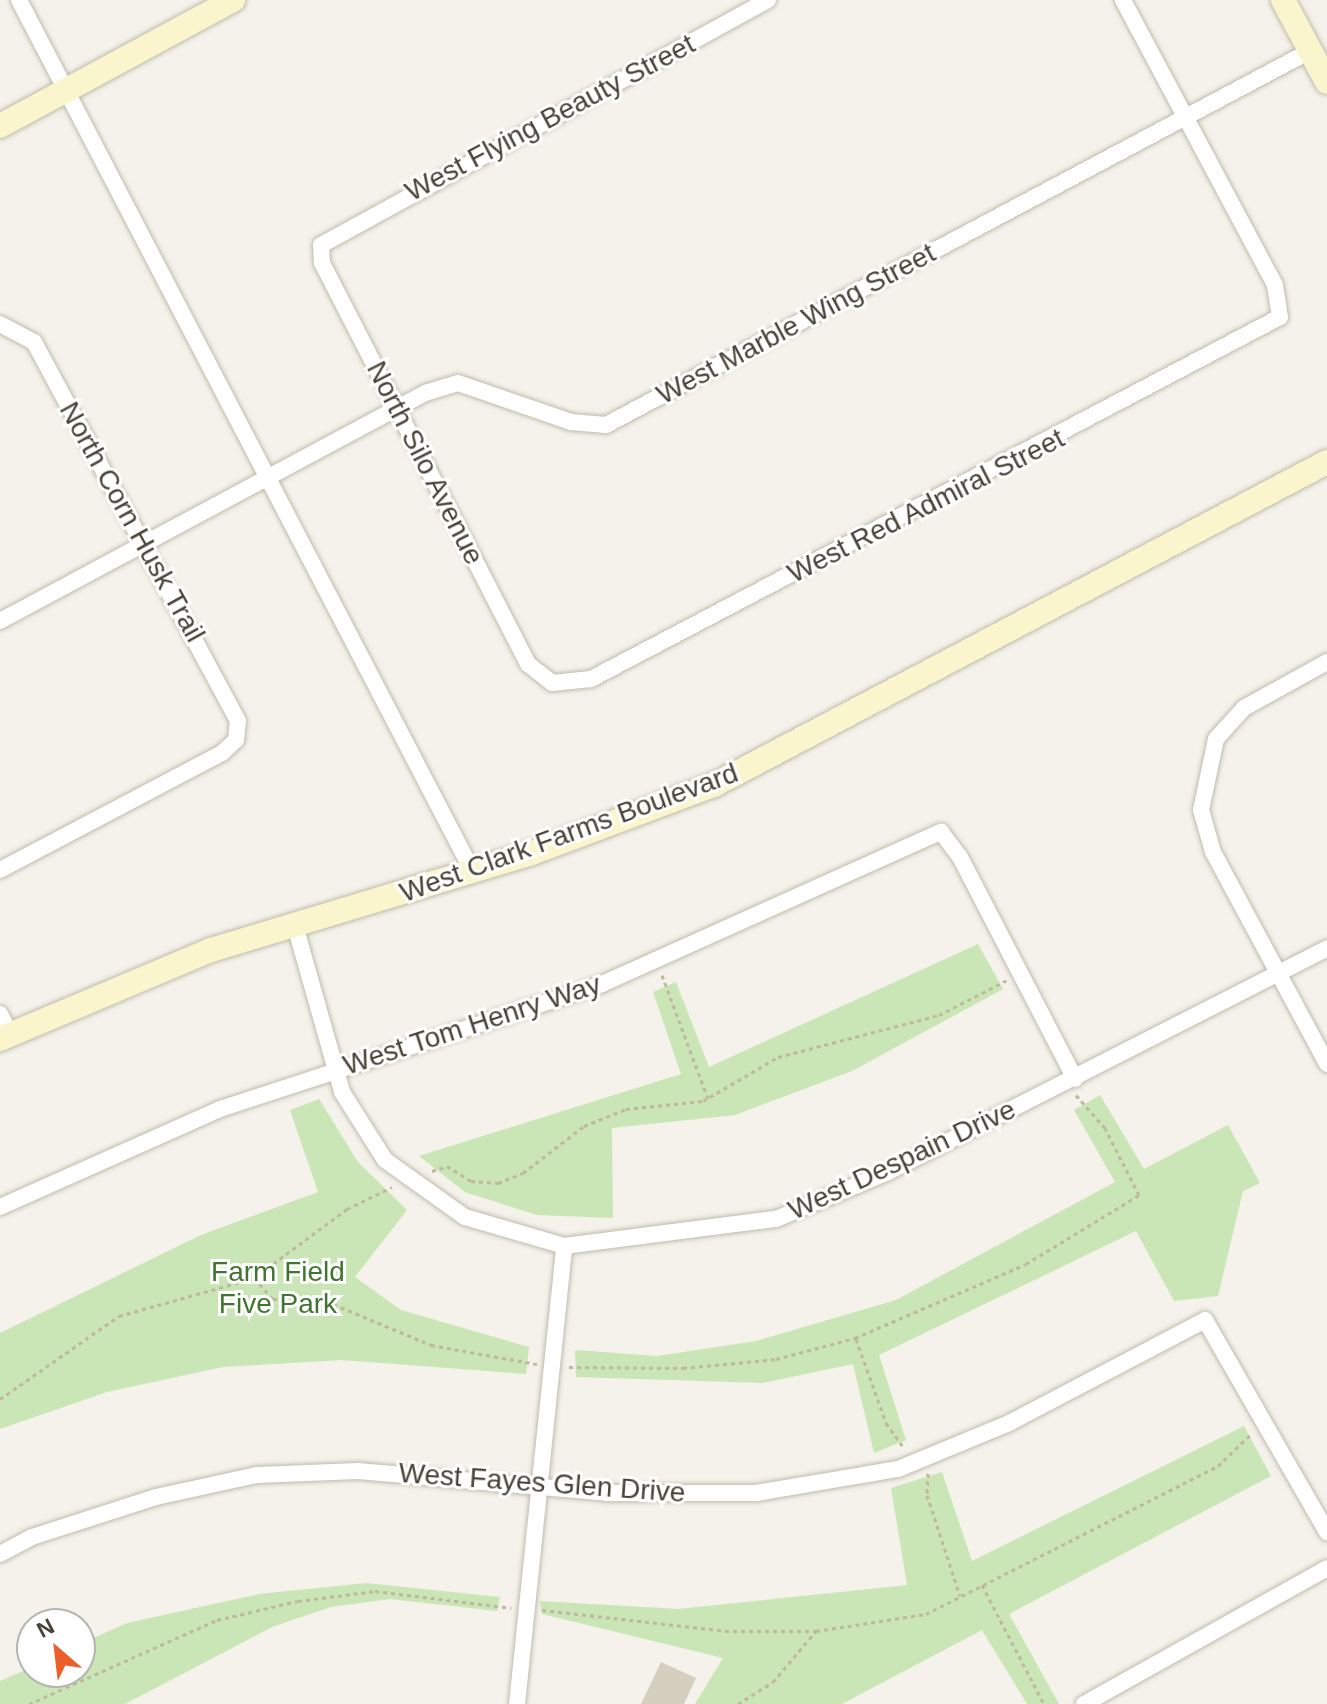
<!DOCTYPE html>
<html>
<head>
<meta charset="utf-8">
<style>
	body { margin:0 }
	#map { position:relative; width:1327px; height:1704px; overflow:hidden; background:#f4f2ea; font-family:Helvetica,sans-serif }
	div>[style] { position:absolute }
	.green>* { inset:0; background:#cae5b6 }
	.building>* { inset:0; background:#d5cfc0 }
	.path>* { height:3px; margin-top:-1.5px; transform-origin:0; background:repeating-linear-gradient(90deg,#bfb89f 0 4px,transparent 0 8px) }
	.roads { filter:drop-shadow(0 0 2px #bfbbad) drop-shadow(0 0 2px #bfbbad) }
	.street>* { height:16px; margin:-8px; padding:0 8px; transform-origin:8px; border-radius:8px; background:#fff }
	.secondary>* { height:24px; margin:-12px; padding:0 12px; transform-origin:12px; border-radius:12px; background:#fbf5cd }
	span { translate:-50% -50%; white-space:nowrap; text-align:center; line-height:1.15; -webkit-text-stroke:6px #fff; paint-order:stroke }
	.street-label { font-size:28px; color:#474338 }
	.park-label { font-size:28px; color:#41752f }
	.north { position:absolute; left:16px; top:1608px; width:80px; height:80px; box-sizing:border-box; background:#fff; border:2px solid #b5b4af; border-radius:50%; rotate:332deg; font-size:22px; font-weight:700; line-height:32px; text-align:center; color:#474338 }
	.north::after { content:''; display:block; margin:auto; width:28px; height:36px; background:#ea5f2a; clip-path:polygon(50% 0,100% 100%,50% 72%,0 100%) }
</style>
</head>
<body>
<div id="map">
	<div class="green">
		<div style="clip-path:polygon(978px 944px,1003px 989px,852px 1071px,735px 1115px,612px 1128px,613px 1218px,537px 1215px,465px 1192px,419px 1156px,681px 1074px,653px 992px,676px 982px,709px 1067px)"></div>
		<div style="clip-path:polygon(1100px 1095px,1144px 1169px,1228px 1125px,1260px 1183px,1243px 1191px,1218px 1296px,1174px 1301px,1136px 1231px,879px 1355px,906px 1440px,874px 1453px,853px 1364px,763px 1383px,576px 1377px,575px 1350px,657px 1356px,756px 1341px,896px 1300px,1115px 1182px,1074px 1110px)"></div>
		<div style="clip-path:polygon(319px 1099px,358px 1162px,407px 1210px,355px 1277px,401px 1310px,529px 1347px,526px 1374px,341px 1360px,223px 1367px,107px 1392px,0 1429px,0 1333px,201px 1235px,318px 1192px,290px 1110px)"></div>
		<div style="clip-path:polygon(1244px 1426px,1271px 1476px,1009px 1614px,1059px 1704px,1027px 1704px,982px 1630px,842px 1704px,695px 1704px,723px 1658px,542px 1614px,540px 1601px,678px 1609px,907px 1585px,891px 1488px,942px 1472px,972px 1561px)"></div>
		<div style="clip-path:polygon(366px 1583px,500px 1597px,497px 1611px,390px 1599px,331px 1607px,272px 1627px,125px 1704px,0 1704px,0 1681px,32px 1667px,80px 1672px,80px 1644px,127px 1623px,259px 1594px)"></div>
	</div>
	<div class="building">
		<div style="clip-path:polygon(661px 1662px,696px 1678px,684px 1704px,641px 1704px)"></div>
	</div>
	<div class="path">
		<div style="left:662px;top:975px;width:132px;rotate:69.6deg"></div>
		<div style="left:432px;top:1171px;width:16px;rotate:-18deg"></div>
		<div style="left:447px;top:1166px;width:28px;rotate:32deg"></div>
		<div style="left:471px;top:1181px;width:27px;rotate:4deg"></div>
		<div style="left:498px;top:1183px;width:27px;rotate:-22deg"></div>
		<div style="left:523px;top:1173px;width:77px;rotate:-37.6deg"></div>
		<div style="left:584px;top:1126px;width:45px;rotate:-22deg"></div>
		<div style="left:626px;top:1109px;width:77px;rotate:-5.9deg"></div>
		<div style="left:703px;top:1101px;width:87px;rotate:-30.4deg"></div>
		<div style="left:778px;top:1057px;width:166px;rotate:-14.6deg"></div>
		<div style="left:939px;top:1015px;width:76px;rotate:-27.2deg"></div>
		<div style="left:254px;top:1278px;width:28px;rotate:48deg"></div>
		<div style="left:273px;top:1299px;width:53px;rotate:2.2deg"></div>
		<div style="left:326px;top:1301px;width:114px;rotate:22.7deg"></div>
		<div style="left:431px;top:1345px;width:108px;rotate:10.2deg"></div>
		<div style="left:856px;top:1339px;width:89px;rotate:70.3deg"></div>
		<div style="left:886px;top:1423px;width:31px;rotate:54deg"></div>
		<div style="left:569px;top:1367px;width:114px;rotate:0.5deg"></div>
		<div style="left:683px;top:1368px;width:93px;rotate:-5.5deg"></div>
		<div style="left:776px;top:1359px;width:82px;rotate:-14.9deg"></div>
		<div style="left:855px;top:1338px;width:186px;rotate:-23.4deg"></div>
		<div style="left:1026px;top:1264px;width:132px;rotate:-31.4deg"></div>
		<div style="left:1139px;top:1195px;width:75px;rotate:-116.9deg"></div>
		<div style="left:1105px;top:1128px;width:44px;rotate:-131.3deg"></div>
		<div style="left:0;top:1399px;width:145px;rotate:-34.9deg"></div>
		<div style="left:119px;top:1316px;width:140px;rotate:-15.7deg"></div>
		<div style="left:254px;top:1278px;width:116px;rotate:-36.6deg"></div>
		<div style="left:347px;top:1209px;width:50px;rotate:-26.1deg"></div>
		<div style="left:928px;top:1473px;width:22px;rotate:93deg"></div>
		<div style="left:927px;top:1495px;width:106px;rotate:71.9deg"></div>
		<div style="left:982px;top:1585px;width:134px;rotate:62.5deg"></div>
		<div style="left:542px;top:1610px;width:184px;rotate:6.5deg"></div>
		<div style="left:725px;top:1631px;width:91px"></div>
		<div style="left:29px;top:1704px;width:206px;rotate:-24.1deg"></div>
		<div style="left:217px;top:1620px;width:83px;rotate:-13.2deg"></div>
		<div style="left:298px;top:1601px;width:78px;rotate:-7.4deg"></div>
		<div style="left:375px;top:1591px;width:137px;rotate:7.1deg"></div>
		<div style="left:738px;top:1704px;width:41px;rotate:-32.2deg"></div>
		<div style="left:773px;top:1682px;width:67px;rotate:-49.9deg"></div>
		<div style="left:816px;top:1631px;width:111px;rotate:-8.8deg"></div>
		<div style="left:926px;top:1614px;width:327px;rotate:-26.9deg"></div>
		<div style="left:1218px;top:1466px;width:46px;rotate:-44.1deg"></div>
	</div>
	<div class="roads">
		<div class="street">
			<div style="left:19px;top:0;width:983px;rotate:62.5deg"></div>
			<div style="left:768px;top:0;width:510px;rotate:151.27deg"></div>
			<div style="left:321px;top:245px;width:18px;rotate:87deg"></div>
			<div style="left:322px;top:263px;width:451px;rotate:62.8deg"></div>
			<div style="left:528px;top:664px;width:31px;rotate:38deg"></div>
			<div style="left:552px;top:683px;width:39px;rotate:-6deg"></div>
			<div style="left:591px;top:679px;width:778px;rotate:-27.72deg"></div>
			<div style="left:1280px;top:317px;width:32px;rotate:-99deg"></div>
			<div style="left:1275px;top:285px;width:323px;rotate:-118.1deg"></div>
			<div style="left:0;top:324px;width:38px;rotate:28deg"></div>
			<div style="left:34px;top:342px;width:430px;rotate:61.7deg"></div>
			<div style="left:238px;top:721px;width:19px;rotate:96deg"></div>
			<div style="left:236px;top:740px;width:19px;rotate:137deg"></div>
			<div style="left:222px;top:753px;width:251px;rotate:152.2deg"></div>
			<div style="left:0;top:621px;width:482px;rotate:-28.2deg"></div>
			<div style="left:425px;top:393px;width:34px;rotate:-17deg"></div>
			<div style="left:458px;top:383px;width:120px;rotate:19deg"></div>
			<div style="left:571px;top:422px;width:35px;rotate:5deg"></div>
			<div style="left:606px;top:425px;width:797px;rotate:-27.98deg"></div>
			<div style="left:1327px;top:662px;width:95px;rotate:151deg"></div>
			<div style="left:1244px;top:708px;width:42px;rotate:132.1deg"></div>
			<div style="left:1216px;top:739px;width:73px;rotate:101.9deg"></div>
			<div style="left:1201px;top:810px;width:44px;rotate:74.1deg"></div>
			<div style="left:1213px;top:852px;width:241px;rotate:61.7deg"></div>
			<div style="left:294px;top:922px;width:177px;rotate:74.2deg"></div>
			<div style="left:342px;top:1092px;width:80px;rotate:57.7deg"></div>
			<div style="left:385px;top:1160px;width:98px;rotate:35.5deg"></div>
			<div style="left:465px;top:1217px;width:103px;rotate:16.3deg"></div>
			<div style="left:564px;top:1246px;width:214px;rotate:-7.3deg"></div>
			<div style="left:776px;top:1219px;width:121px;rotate:-22.8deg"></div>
			<div style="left:888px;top:1172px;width:493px;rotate:-27deg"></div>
			<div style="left:0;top:1014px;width:22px;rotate:63deg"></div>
			<div style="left:0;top:1207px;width:241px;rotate:-24deg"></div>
			<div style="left:220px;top:1109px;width:402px;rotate:-18.1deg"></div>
			<div style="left:602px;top:984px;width:372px;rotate:-24.2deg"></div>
			<div style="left:941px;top:832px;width:31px;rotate:53deg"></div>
			<div style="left:960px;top:857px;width:250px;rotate:62.6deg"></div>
			<div style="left:0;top:1554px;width:36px;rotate:-28deg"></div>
			<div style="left:32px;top:1537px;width:130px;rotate:-17.9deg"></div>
			<div style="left:156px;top:1497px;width:103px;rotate:-12.3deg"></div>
			<div style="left:257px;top:1475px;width:101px;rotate:-2.3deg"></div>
			<div style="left:358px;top:1471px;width:250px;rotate:5deg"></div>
			<div style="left:607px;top:1493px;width:149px"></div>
			<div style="left:756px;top:1493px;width:144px;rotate:-9.6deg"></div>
			<div style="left:898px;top:1469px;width:120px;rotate:-22.5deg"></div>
			<div style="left:1009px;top:1423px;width:221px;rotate:-27.7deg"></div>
			<div style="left:1205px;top:1320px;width:245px;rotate:60.1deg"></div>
			<div style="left:517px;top:1704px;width:460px;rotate:-84.1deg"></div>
			<div style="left:1084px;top:1704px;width:278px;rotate:-29.2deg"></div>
		</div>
		<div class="secondary">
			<div style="left:1283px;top:0;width:93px;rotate:61.8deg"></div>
			<div style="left:0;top:126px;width:265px;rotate:-28.4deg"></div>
			<div style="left:0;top:1039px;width:229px;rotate:-22.9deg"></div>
			<div style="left:211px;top:950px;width:332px;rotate:-16.8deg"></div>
			<div style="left:529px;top:854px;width:197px;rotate:-20.5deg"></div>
			<div style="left:714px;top:785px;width:693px;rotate:-27.79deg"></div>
		</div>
	</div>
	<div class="street-label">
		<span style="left:550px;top:118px;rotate:-28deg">West Flying Beauty Street</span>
		<span style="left:796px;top:324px;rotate:-28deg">West Marble Wing Street</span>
		<span style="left:425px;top:463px;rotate:63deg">North Silo Avenue</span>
		<span style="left:926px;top:506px;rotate:-27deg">West Red Admiral Street</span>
		<span style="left:132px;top:522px;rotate:61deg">North Corn Husk Trail</span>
		<span style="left:569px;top:833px;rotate:-20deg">West Clark Farms Boulevard</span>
		<span style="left:472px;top:1025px;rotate:-18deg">West Tom Henry Way</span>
		<span style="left:902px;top:1160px;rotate:-25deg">West Despain Drive</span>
		<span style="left:542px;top:1483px;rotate:4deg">West Fayes Glen Drive</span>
	</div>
	<div class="park-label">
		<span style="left:278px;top:1288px">Farm Field<br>Five Park</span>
	</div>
	<div class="north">N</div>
</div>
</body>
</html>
